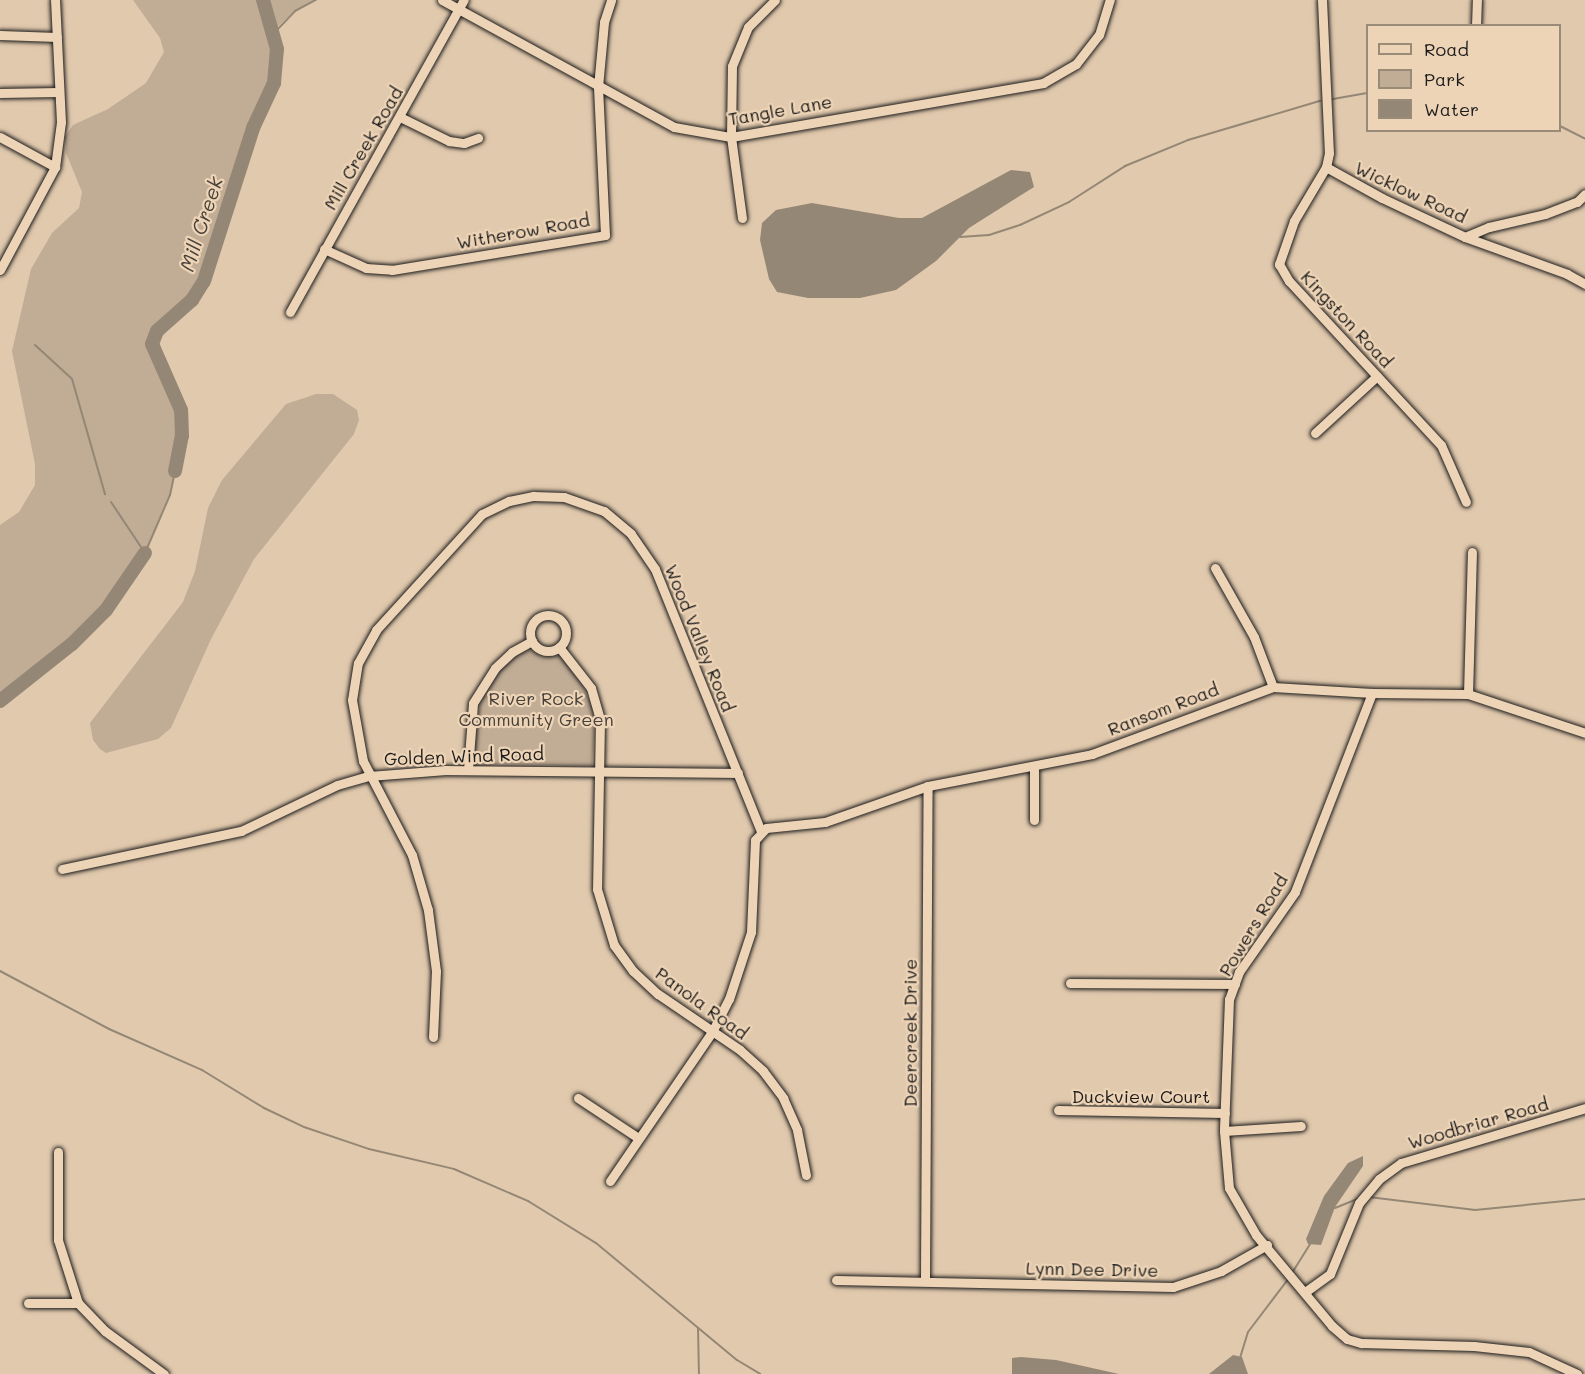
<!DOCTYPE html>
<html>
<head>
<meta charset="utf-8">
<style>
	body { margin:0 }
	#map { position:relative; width:1585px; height:1374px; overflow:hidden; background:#e1c9ad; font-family:Mali,sans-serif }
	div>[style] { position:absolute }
	.green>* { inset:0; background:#c1ac95 }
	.water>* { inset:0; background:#958775 }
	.stream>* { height:2px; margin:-1px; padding:0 1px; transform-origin:1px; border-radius:1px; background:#958775 }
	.river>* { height:14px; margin:-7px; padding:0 7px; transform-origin:7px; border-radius:7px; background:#958775 }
	.roads { filter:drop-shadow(0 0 2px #1c1c1c) drop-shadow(0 0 2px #1c1c1c) }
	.minor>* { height:9px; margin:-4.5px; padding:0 4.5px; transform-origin:4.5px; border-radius:4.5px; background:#eed4b6 }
	.minor>.ring { margin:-4.5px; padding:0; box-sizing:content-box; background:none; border:9px solid #eed4b6; border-radius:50% }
	span { translate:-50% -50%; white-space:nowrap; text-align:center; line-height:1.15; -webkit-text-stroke:4.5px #eed4b6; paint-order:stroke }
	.street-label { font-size:18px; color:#1c1c1c }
	.park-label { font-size:18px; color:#45403a }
	.water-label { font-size:20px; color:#46413b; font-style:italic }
	.legend { position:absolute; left:1366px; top:24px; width:195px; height:108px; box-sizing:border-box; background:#eed4b6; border:2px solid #9a8a78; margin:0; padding:8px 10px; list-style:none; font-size:18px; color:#1c1c1c }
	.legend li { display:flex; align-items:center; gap:12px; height:30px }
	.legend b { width:30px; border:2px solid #9a8a78 }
</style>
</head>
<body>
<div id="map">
	<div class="green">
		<div style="clip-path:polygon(133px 0,316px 0,295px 11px,276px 28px,278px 69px,274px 83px,253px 128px,204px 281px,192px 300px,154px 336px,152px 344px,159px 365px,178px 399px,182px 436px,170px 495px,145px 553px,106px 610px,72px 644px,0 701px,0 525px,19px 512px,35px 485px,35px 464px,12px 351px,31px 269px,52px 233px,79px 208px,82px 192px,66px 153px,65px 137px,73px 125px,108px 109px,146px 83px,164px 52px,160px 38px)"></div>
		<div style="clip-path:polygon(316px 394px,333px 394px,357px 410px,359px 420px,354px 434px,254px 559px,211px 639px,171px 728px,158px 739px,106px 753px,100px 749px,93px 740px,90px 723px,183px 602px,195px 571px,208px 508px,222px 480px,286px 404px)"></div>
		<div style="clip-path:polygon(525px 650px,562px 657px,580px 679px,595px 713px,592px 766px,498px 764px,477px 768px,472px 764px,481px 698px,503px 666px)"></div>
	</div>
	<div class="water">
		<div style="clip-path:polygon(1011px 170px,1030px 172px,1034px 187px,969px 228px,936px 261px,896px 290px,860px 298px,808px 298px,777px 292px,769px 279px,760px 240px,762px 223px,776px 210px,812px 203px,899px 218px,922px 218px)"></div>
		<div style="clip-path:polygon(1363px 1156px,1363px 1166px,1335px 1207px,1321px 1245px,1308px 1244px,1306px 1239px,1324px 1196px,1348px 1163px)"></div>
		<div style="clip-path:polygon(1233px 1355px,1242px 1357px,1248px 1374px,1209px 1374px)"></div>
		<div style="clip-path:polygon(1021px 1357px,1056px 1360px,1119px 1374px,1012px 1374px,1012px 1358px)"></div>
	</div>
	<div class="stream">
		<div style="left:275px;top:32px;width:29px;rotate:-46deg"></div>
		<div style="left:295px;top:11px;width:24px;rotate:-28deg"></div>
		<div style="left:1333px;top:99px;width:36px;rotate:-10deg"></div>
		<div style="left:1560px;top:126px;width:28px;rotate:27deg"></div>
		<div style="left:960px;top:237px;width:29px;rotate:-4deg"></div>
		<div style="left:989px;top:235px;width:33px;rotate:-18deg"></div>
		<div style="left:1020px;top:225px;width:54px;rotate:-25.1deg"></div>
		<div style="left:1069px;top:202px;width:67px;rotate:-32.7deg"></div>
		<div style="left:1125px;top:166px;width:68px;rotate:-22.4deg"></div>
		<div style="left:1188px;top:140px;width:138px;rotate:-16.5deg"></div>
		<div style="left:35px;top:345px;width:50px;rotate:42.6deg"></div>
		<div style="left:72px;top:379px;width:120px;rotate:74deg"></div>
		<div style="left:111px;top:502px;width:61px;rotate:56.3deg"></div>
		<div style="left:145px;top:553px;width:63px;rotate:-66.7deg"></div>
		<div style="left:170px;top:495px;width:25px;rotate:-78deg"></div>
		<div style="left:0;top:971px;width:123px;rotate:28deg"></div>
		<div style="left:109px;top:1029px;width:102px;rotate:23.8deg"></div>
		<div style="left:202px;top:1070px;width:73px;rotate:31.5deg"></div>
		<div style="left:264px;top:1108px;width:44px;rotate:25.4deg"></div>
		<div style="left:304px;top:1127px;width:69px;rotate:18.7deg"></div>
		<div style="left:369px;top:1149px;width:87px;rotate:13.2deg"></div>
		<div style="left:454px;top:1169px;width:81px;rotate:23.4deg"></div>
		<div style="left:528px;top:1201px;width:80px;rotate:31.7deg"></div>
		<div style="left:596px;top:1243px;width:183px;rotate:39.7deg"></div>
		<div style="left:737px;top:1360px;width:27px;rotate:31deg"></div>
		<div style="left:1369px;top:1197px;width:107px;rotate:7deg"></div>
		<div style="left:1475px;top:1210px;width:111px;rotate:-5.7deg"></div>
		<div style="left:1335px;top:1208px;width:24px;rotate:-22deg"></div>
		<div style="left:1292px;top:1273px;width:36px;rotate:-58deg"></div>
		<div style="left:698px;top:1328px;width:46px;rotate:88.8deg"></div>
		<div style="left:1240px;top:1358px;width:27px;rotate:-73deg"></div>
		<div style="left:1248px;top:1332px;width:68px;rotate:-52.8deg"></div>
	</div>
	<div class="river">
		<div style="left:175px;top:471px;width:36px;rotate:-79deg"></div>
		<div style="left:182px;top:436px;width:26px;rotate:-92deg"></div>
		<div style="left:181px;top:410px;width:72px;rotate:-113.7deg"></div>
		<div style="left:152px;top:344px;width:14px;rotate:-69deg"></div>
		<div style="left:157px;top:331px;width:47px;rotate:-41.5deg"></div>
		<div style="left:192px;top:300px;width:22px;rotate:-58deg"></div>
		<div style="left:204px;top:281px;width:161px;rotate:-72.2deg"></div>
		<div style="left:253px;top:128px;width:50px;rotate:-65deg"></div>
		<div style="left:274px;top:83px;width:34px;rotate:-85deg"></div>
		<div style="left:277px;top:49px;width:51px;rotate:-105.9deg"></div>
		<div style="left:0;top:701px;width:92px;rotate:-38.4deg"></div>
		<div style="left:72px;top:644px;width:48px;rotate:-45deg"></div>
		<div style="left:106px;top:610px;width:69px;rotate:-55.6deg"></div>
	</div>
	<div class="roads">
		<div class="minor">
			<div style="left:442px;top:0;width:264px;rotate:28.7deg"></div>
			<div style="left:674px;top:127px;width:58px;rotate:10deg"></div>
			<div style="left:731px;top:137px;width:317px;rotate:-9.8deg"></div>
			<div style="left:1043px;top:83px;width:38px;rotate:-30deg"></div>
			<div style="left:1076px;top:64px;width:37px;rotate:-52deg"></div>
			<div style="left:1099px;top:35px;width:37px;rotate:-73deg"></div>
			<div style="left:1322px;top:0;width:153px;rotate:87.4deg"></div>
			<div style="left:1329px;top:153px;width:14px;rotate:102deg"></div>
			<div style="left:1326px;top:167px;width:63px;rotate:120.7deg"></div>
			<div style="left:1294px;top:221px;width:46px;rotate:109.2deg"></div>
			<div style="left:1279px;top:264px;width:20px;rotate:60deg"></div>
			<div style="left:1289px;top:281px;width:224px;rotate:47.2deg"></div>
			<div style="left:1441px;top:445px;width:62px;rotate:66.3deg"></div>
			<div style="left:1476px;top:26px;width:26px;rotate:-88deg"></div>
			<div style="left:0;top:35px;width:57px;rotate:2deg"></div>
			<div style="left:0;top:93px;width:59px;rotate:-1deg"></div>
			<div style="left:400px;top:117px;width:55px;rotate:26.1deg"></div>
			<div style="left:449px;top:141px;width:15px;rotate:8deg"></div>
			<div style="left:464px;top:143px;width:15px;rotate:-20deg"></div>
			<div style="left:0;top:137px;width:63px;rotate:28.6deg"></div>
			<div style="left:1326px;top:167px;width:64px;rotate:29deg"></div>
			<div style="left:1382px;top:198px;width:92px;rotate:25.2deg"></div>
			<div style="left:1465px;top:237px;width:26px;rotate:-23deg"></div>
			<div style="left:1489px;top:227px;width:57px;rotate:-13.1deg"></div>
			<div style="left:1545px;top:214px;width:34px;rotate:-21deg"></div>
			<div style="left:1577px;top:202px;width:11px;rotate:-45deg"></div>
			<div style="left:742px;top:218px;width:82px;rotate:-97.7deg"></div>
			<div style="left:731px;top:137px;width:71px;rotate:-89.2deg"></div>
			<div style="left:732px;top:66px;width:42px;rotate:-67.7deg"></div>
			<div style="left:748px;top:27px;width:38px;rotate:-45deg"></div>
			<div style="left:1465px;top:237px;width:109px;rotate:19.9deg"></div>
			<div style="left:1567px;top:274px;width:21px;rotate:29deg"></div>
			<div style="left:324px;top:249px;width:46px;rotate:24.3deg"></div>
			<div style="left:366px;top:268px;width:26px;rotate:4deg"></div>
			<div style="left:392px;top:270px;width:216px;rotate:-9.3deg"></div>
			<div style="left:605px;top:235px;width:148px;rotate:-92.7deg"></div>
			<div style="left:598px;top:87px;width:65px;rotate:-84.7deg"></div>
			<div style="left:604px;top:22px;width:23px;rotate:-72deg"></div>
			<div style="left:0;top:270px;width:117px;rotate:-61.9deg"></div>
			<div style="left:55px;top:167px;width:45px;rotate:-82.4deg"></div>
			<div style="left:61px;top:122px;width:122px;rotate:-92.8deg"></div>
			<div style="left:290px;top:312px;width:357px;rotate:-60.9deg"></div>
			<div style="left:1315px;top:433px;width:84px;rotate:-42.6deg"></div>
			<div style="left:1215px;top:568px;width:79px;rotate:60.5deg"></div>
			<div style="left:1254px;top:637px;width:53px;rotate:69.2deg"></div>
			<div class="ring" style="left:530px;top:615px;width:27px;height:27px"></div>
			<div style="left:559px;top:647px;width:52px;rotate:52deg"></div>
			<div style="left:591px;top:688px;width:33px;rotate:74deg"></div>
			<div style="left:600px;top:720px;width:169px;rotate:91deg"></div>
			<div style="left:597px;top:889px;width:59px;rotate:73.1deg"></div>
			<div style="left:614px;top:945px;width:32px;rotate:54deg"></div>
			<div style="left:633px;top:971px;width:34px;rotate:43deg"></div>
			<div style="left:658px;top:994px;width:99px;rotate:34.3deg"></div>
			<div style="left:740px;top:1050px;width:31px;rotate:42deg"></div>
			<div style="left:763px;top:1071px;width:34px;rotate:53deg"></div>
			<div style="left:783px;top:1098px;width:35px;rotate:66deg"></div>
			<div style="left:797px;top:1130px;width:46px;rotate:78.7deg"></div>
			<div style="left:1372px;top:693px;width:213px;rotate:111.2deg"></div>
			<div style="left:1295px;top:892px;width:98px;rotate:125deg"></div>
			<div style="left:1239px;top:972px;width:29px;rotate:110deg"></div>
			<div style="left:1229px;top:999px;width:132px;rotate:92.2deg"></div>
			<div style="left:1224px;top:1131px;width:57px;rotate:85deg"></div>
			<div style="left:1229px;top:1188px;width:54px;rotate:60.1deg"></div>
			<div style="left:1256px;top:1235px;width:119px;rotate:50.1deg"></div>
			<div style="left:1332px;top:1326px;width:20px;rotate:41deg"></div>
			<div style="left:1347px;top:1339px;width:15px;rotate:16deg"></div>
			<div style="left:1361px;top:1343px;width:113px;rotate:1.5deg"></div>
			<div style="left:1474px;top:1346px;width:55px;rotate:6.2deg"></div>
			<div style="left:1529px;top:1352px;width:53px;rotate:24.6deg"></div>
			<div style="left:1468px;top:694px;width:142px;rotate:-88.4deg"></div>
			<div style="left:1034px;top:767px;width:53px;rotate:90deg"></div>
			<div style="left:468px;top:770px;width:67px;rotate:-85.7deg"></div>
			<div style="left:473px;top:703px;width:41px;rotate:-57.8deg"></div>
			<div style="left:495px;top:668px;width:23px;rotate:-43deg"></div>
			<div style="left:512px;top:652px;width:23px;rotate:-29deg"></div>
			<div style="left:62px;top:869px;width:183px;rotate:-12deg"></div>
			<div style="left:241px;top:831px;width:106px;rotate:-25.6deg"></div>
			<div style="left:337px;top:785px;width:33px;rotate:-16deg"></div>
			<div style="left:369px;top:776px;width:77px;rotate:-4.5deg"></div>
			<div style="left:446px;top:770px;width:292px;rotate:0.6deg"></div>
			<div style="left:1070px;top:983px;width:165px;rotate:0.3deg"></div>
			<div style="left:433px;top:1037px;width:66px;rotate:-87.4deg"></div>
			<div style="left:436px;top:971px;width:62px;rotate:-97.5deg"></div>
			<div style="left:428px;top:910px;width:57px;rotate:-106.2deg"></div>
			<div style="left:412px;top:855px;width:106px;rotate:-117.5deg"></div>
			<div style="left:363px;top:761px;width:62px;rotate:-100.2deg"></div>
			<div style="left:352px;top:700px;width:37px;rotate:-81deg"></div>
			<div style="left:358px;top:663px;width:38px;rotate:-61deg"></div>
			<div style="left:376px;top:630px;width:157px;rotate:-47.6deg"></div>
			<div style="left:482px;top:514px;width:30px;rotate:-26deg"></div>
			<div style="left:509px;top:501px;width:25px;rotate:-12deg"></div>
			<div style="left:533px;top:496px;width:31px;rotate:2deg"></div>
			<div style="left:564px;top:497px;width:42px;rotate:19.3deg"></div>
			<div style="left:604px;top:511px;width:35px;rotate:40deg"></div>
			<div style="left:631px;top:534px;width:42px;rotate:55.6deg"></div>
			<div style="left:655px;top:569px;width:283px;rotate:68deg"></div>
			<div style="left:578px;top:1098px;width:71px;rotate:33.5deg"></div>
			<div style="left:1058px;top:1110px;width:167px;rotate:1deg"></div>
			<div style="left:1224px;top:1131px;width:77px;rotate:-3.7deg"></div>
			<div style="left:58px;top:1152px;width:88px;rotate:90deg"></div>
			<div style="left:58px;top:1240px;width:66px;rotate:72.4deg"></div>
			<div style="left:78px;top:1303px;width:39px;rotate:46deg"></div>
			<div style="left:105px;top:1331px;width:73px;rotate:36.1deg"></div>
			<div style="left:610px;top:1181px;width:181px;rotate:-55.6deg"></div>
			<div style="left:712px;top:1032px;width:37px;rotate:-63deg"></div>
			<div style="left:729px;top:999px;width:71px;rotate:-71.8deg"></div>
			<div style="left:751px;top:932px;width:92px;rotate:-87.5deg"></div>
			<div style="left:755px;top:840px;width:16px;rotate:-47deg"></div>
			<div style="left:766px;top:828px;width:59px;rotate:-5.8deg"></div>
			<div style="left:825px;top:822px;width:109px;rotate:-19.3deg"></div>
			<div style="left:928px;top:786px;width:167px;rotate:-11deg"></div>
			<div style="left:1092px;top:754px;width:193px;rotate:-20.3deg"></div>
			<div style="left:1273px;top:687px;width:99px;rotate:3.5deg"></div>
			<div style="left:1372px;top:693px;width:96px;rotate:0.6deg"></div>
			<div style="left:1468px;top:694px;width:123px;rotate:18.4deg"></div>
			<div style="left:836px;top:1280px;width:337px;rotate:1.2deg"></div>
			<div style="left:1173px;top:1287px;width:51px;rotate:-18.4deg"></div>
			<div style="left:1221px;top:1271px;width:53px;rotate:-29.5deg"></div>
			<div style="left:925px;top:1280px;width:494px;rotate:-89.7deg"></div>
			<div style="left:1305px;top:1292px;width:31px;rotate:-36deg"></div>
			<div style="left:1330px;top:1274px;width:77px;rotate:-67.8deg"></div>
			<div style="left:1359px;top:1203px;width:31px;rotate:-50deg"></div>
			<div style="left:1379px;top:1179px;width:27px;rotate:-36deg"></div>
			<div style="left:1401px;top:1163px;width:192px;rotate:-16.6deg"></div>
			<div style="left:28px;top:1303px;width:50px"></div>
		</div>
	</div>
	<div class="street-label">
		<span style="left:780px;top:110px;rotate:-10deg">Tangle Lane</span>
		<span style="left:363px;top:148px;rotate:-60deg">Mill Creek Road</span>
		<span style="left:1411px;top:192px;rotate:25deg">Wicklow Road</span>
		<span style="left:523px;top:231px;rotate:-10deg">Witherow Road</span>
		<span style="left:1347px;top:319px;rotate:47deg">Kingston Road</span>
		<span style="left:700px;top:638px;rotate:68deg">Wood Valley Road</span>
		<span style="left:1163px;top:709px;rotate:-21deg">Ransom Road</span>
		<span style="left:464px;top:756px;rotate:-2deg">Golden Wind Road</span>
		<span style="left:1253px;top:925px;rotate:-59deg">Powers Road</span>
		<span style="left:702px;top:1003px;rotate:36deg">Panola Road</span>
		<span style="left:910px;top:1033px;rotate:-90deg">Deercreek Drive</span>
		<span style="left:1141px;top:1096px">Duckview Court</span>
		<span style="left:1478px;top:1123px;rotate:-16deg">Woodbriar Road</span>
		<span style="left:1092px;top:1269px;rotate:1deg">Lynn Dee Drive</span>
	</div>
	<div class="park-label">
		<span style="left:536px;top:709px">River Rock<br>Community Green</span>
	</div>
	<div class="water-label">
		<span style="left:201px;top:224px;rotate:-72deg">Mill Creek</span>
	</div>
	<ul class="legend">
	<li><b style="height:8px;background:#eed4b6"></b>Road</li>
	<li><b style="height:16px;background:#c1ac95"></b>Park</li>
	<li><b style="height:16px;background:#958775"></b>Water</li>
	</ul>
</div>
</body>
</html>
